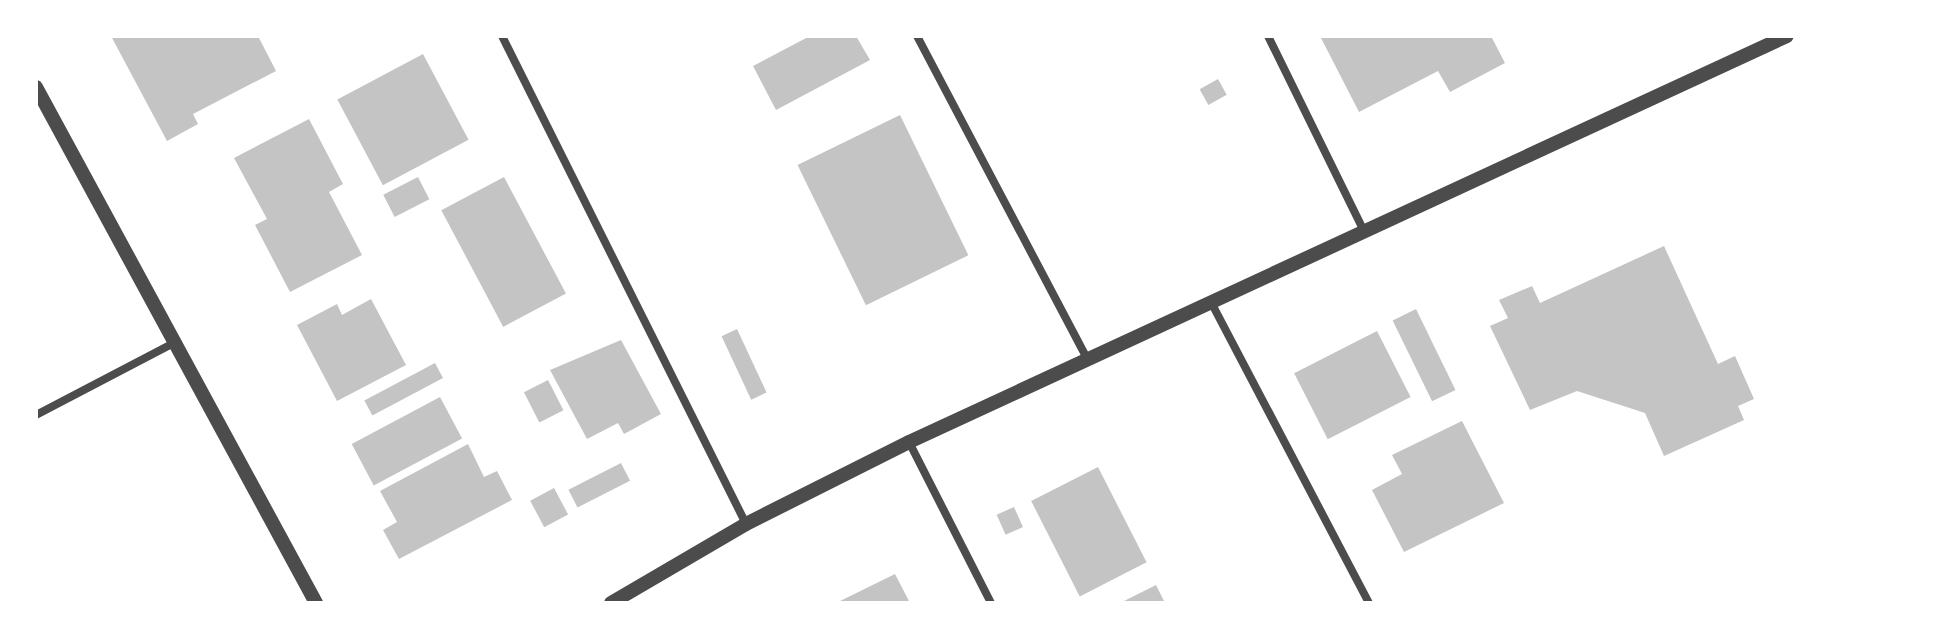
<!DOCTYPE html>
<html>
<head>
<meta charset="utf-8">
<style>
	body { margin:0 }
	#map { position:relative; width:1949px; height:639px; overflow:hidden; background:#fff; font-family:"Alegreya Sans",sans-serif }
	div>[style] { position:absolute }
	.building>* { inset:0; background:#c4c4c4; transform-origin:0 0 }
	.minor>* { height:8px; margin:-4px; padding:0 4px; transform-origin:4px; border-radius:4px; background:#4c4c4c }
	.tertiary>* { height:14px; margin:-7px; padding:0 7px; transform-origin:7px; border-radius:7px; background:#4c4c4c }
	span { translate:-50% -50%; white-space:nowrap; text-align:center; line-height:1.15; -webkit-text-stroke:6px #fff; paint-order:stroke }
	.frame { position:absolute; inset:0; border:38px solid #fff; pointer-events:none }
</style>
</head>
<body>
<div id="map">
	<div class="building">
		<div style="clip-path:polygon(111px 36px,258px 36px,276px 71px,193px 114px,198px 124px,167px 141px)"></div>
		<div style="clip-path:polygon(810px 36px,856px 36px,870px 60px,776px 110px,753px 66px)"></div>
		<div style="clip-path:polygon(1320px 36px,1491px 36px,1505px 63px,1450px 92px,1438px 71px,1359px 112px)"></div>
		<div style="left:423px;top:54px;width:97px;height:97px;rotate:62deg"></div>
		<div style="left:1218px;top:79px;width:18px;height:21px;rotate:61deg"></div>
		<div style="left:900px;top:115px;width:156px;height:114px;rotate:64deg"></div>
		<div style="clip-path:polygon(309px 119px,343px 184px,329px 192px,362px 255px,290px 292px,255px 225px,267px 219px,234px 158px)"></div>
		<div style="left:418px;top:177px;width:25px;height:39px;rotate:63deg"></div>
		<div style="left:504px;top:177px;width:132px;height:71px;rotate:62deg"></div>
		<div style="clip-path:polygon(1664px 246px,1718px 364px,1735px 356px,1754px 399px,1738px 406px,1744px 420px,1664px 456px,1645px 413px,1577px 391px,1530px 410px,1490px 326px,1508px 318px,1499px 300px,1532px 286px,1540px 303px)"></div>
		<div style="clip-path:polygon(371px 299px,406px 365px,337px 401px,297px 325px,337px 304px,342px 315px)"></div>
		<div style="left:1416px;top:309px;width:90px;height:26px;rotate:64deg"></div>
		<div style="left:737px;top:329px;width:70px;height:17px;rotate:65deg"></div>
		<div style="left:1377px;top:331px;width:74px;height:93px;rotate:63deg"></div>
		<div style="clip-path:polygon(621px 340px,661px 414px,624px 434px,618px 423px,587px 439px,550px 370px)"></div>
		<div style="left:435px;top:363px;width:17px;height:80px;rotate:62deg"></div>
		<div style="left:548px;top:380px;width:34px;height:27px;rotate:63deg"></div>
		<div style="left:440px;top:397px;width:47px;height:100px;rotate:62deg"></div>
		<div style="clip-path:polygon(1462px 421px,1504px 503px,1404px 552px,1372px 490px,1402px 474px,1392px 455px)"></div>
		<div style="clip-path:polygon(468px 444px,484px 477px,497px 471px,512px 500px,399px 559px,383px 530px,397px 522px,380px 491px)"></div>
		<div style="left:621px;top:463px;width:20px;height:59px;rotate:63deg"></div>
		<div style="left:1098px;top:467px;width:107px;height:75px;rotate:63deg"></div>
		<div style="left:554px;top:488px;width:30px;height:27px;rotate:62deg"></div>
		<div style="left:1014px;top:507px;width:22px;height:19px;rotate:66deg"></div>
		<div style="clip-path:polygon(895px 574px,910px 603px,836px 603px)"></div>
		<div style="clip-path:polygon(1156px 585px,1165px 603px,1120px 603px)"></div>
	</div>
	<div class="minor">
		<div style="left:502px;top:36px;width:546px;rotate:63.43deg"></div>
		<div style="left:917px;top:36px;width:367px;rotate:62.2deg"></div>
		<div style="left:1268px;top:36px;width:220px;rotate:63.8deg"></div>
		<div style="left:1212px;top:304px;width:338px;rotate:62.3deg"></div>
		<div style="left:36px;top:415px;width:156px;rotate:-27.6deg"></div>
		<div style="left:909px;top:442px;width:181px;rotate:63deg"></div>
	</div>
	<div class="tertiary">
		<div style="left:36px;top:87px;width:587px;rotate:61.51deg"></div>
		<div style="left:611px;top:603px;width:156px;rotate:-30.3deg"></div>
		<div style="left:746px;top:524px;width:182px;rotate:-26.7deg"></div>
		<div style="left:909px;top:442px;width:967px;rotate:-24.82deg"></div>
	</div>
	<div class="frame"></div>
</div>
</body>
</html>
